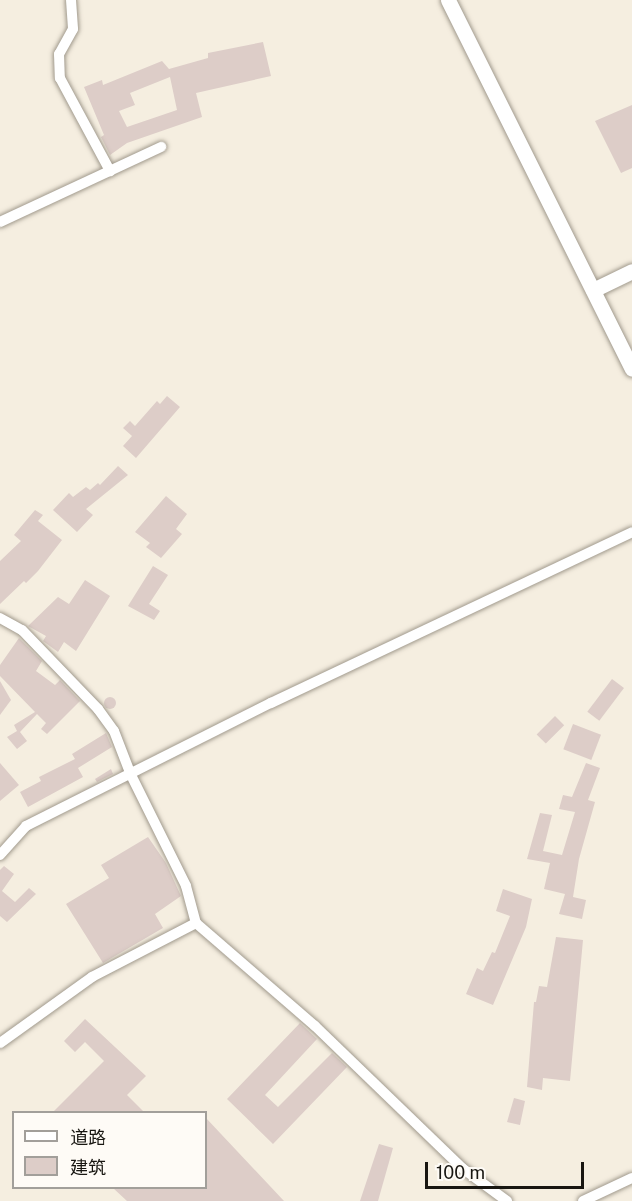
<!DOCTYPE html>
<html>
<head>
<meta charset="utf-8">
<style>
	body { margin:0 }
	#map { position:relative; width:632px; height:1201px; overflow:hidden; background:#f5eee0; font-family:"Public Sans","Noto Sans SC",sans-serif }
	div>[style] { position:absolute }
	.building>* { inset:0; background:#ddcdc8; transform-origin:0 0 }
	.round { border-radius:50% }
	.roads { filter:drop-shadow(0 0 2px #a19a8d) drop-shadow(0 0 2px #a19a8d) }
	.street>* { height:10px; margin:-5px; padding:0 5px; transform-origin:5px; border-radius:5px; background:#fff }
	.secondary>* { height:15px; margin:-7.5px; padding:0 7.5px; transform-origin:7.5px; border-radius:7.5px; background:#fff }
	span { translate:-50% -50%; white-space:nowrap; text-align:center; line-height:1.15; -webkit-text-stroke:4.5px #fefbf6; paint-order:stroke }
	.legend { position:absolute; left:12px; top:1111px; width:195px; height:78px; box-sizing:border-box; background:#fefbf6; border:2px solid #a29f9a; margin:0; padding:8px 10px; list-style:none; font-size:18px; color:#181611 }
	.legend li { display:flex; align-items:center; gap:12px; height:30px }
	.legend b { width:30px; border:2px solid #a29f9a }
	.scale { position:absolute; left:425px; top:1162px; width:159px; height:27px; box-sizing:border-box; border:3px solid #181611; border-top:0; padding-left:8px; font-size:18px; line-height:21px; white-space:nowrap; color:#181611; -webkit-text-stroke:4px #fefbf6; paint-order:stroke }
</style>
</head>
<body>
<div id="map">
	<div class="building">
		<div style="clip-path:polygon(evenodd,263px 42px,271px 76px,196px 93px,202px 117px,127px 143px,110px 155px,101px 137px,104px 135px,84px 87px,102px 80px,103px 85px,162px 61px,169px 69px,208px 58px,208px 53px,263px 42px,170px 77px,177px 110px,127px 127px,119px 111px,135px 105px,130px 93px,170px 77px)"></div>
		<div style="clip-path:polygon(632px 105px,632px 168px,621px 173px,595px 121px)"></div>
		<div style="clip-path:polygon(167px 396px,180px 407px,136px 458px,123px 446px,132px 436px,123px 428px,130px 421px,135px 426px,157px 401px,160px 404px)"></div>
		<div style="clip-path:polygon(118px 466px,128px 475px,86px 509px,93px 515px,77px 532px,53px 510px,69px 493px,73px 497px,86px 487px,90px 490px,98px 483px,100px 485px)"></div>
		<div style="clip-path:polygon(166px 496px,187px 514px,176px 529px,182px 534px,161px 558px,146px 547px,150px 543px,135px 532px)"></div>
		<div style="clip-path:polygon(35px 510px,43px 515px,38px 521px,62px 540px,38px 571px,26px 583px,24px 581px,0 604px,0 561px,21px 541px,14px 535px)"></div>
		<div style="clip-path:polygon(153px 566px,168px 575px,149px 604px,160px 611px,154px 620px,128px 606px)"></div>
		<div style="clip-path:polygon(85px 580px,110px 596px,76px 651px,64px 642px,58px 652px,43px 641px,46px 636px,28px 626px,58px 597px,69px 604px)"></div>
		<div style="clip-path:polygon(19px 638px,42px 661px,36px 671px,55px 685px,60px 680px,80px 701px,47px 734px,41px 729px,46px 723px,37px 714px,20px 732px,27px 741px,17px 749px,7px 737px,17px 731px,14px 725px,35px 712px,0 676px,0 665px)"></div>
		<div style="left:612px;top:679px;width:15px;height:41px;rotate:37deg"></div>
		<div style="clip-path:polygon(0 681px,11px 700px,0 715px)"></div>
		<div class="round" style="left:104px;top:697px;width:12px;height:12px"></div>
		<div style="left:555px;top:716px;width:13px;height:26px;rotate:45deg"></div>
		<div style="left:573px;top:724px;width:30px;height:27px;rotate:21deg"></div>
		<div style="clip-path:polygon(106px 733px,112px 747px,78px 768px,83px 777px,28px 807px,20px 792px,41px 781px,39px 777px,75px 759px,72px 754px)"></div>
		<div style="clip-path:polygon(0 763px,19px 785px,0 801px)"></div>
		<div style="clip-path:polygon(586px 763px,600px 768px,588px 800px,595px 802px,579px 859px,573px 897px,586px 900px,582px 919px,559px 914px,565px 894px,544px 889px,550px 863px,527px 859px,540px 813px,552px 815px,543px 851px,562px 855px,575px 812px,559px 809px,563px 795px,572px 797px)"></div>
		<div style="clip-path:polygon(111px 769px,113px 774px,97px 782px,95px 779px)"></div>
		<div style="clip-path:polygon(148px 837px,166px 863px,181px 896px,155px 914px,163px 928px,103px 963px,66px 904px,109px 878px,101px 865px)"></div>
		<div style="clip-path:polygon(4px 866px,14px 874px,2px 891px,15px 902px,29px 888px,36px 894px,7px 922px,0 916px,0 870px)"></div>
		<div style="clip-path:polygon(503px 889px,532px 899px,526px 927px,493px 1005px,466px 994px,477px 968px,483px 971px,492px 952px,495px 953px,510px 916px,496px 911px)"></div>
		<div style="clip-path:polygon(556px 937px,583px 940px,570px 1081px,543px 1078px,542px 1090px,527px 1087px,534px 1002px,536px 1002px,539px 986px,547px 987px)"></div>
		<div style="clip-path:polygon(85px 1019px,146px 1076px,127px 1095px,145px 1113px,52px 1113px,104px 1061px,85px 1042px,75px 1052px,64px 1041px)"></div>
		<div style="clip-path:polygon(300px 1023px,317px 1039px,265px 1095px,278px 1107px,332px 1053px,347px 1067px,273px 1144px,227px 1099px)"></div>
		<div style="clip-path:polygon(514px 1098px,525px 1101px,520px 1125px,507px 1122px)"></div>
		<div style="clip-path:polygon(206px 1118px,284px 1201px,127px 1201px,113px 1188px,206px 1188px)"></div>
		<div style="clip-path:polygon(379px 1144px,393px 1148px,378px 1201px,360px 1201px)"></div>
	</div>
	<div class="roads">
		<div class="street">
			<div style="left:71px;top:0;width:29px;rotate:86deg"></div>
			<div style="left:73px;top:29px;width:29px;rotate:119deg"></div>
			<div style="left:59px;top:54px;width:24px;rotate:88deg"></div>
			<div style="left:60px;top:78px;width:106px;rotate:61.7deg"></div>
			<div style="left:0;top:222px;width:178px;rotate:-25deg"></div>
			<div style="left:0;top:618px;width:25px;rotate:29deg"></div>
			<div style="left:22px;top:630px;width:110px;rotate:46.1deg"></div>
			<div style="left:98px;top:709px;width:27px;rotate:54deg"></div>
			<div style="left:114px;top:731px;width:47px;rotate:68.9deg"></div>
			<div style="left:131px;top:775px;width:124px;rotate:63.6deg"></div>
			<div style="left:186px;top:886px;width:38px;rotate:75deg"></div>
			<div style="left:196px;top:923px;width:117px;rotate:152.6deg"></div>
			<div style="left:92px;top:977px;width:113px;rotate:144.3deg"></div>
			<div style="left:0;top:855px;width:39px;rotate:-48deg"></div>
			<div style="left:26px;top:826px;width:274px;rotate:-26.7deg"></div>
			<div style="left:271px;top:703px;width:399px;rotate:-25.3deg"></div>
			<div style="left:196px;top:923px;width:157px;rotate:40.9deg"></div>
			<div style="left:315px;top:1026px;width:204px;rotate:44deg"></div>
			<div style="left:462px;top:1168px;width:56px;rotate:36.3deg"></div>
			<div style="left:583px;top:1201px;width:54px;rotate:-25.1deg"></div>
		</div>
		<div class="secondary">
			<div style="left:448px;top:0;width:412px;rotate:63.5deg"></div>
			<div style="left:593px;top:290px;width:43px;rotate:-26deg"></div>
		</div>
	</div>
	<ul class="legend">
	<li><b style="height:8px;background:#fff"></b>道路</li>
	<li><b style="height:16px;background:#ddcdc8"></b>建筑</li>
	</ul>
	<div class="scale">100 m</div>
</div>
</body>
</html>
